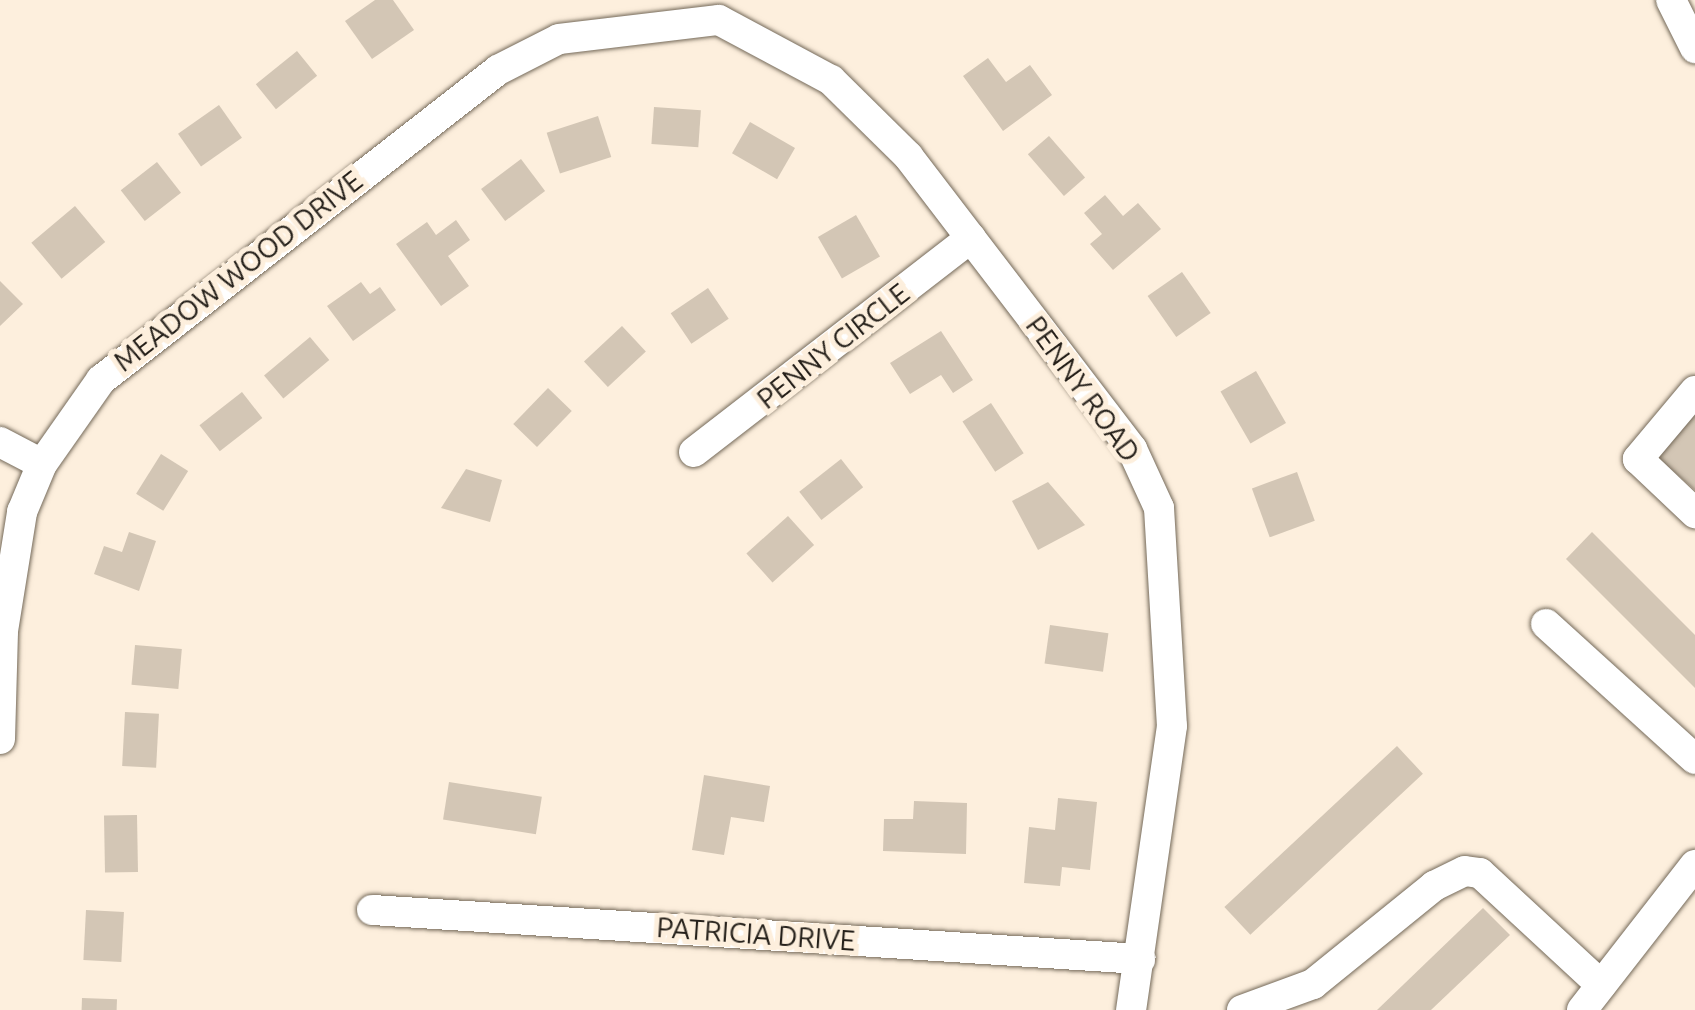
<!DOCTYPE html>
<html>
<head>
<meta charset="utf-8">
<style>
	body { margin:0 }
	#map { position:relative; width:1695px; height:1010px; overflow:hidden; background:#fdefdd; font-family:Ubuntu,sans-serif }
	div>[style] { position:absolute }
	.building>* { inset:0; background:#d3c6b5; transform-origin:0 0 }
	.roads { filter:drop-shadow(0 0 2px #746959) drop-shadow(0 0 2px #746959) }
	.minor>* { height:30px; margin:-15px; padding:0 15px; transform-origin:15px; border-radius:15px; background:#fff }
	span { translate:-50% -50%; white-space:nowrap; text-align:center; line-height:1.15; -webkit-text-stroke:10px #fdefdd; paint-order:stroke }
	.street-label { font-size:28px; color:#25201a }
</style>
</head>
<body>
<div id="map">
	<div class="building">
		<div style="clip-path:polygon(375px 0,393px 0,414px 30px,372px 59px,345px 21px)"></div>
		<div style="left:297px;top:51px;width:32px;height:53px;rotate:51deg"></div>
		<div style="clip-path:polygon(988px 58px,1006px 82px,1030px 65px,1052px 95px,1003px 131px,963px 76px)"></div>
		<div style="left:219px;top:105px;width:40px;height:50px;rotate:55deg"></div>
		<div style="left:654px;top:107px;width:47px;height:37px;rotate:4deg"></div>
		<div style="left:598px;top:116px;width:43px;height:54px;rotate:72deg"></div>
		<div style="left:750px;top:122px;width:52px;height:36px;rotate:30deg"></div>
		<div style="left:1049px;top:136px;width:55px;height:28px;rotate:49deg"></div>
		<div style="left:521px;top:159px;width:40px;height:50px;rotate:53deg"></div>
		<div style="left:157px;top:162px;width:39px;height:46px;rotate:52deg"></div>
		<div style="clip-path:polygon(1105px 195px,1123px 216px,1138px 203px,1161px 229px,1113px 270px,1090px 244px,1102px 234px,1084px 213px)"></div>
		<div style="left:75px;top:206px;width:47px;height:57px;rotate:50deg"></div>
		<div style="left:856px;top:215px;width:48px;height:44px;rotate:60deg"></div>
		<div style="clip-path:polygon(456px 220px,470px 240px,448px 256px,469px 286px,441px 306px,396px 244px,427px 222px,436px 235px)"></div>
		<div style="left:1182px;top:272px;width:50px;height:42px;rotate:55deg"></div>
		<div style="clip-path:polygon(0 281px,23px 304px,0 326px)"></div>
		<div style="clip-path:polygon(361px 282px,370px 294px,380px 287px,396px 310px,353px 341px,327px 306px)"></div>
		<div style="left:708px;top:288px;width:37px;height:45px;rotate:56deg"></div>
		<div style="left:622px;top:326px;width:35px;height:52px;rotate:47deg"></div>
		<div style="clip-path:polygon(941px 331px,973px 380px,953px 393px,941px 375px,910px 394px,890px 363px)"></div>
		<div style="left:310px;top:337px;width:30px;height:60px;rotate:50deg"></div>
		<div style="left:1256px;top:371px;width:60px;height:41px;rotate:60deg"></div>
		<div style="left:548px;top:388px;width:33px;height:50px;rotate:44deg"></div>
		<div style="left:242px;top:392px;width:33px;height:54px;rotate:52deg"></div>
		<div style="left:991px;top:403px;width:60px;height:34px;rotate:57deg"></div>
		<div style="clip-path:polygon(1695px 412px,1695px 490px,1656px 456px)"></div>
		<div style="left:161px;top:454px;width:32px;height:47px;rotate:32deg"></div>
		<div style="left:841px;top:459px;width:36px;height:53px;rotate:52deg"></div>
		<div style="clip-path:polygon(466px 469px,502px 480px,490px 522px,441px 508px)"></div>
		<div style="left:1297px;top:472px;width:52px;height:48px;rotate:70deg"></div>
		<div style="clip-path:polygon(1048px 482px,1085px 525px,1038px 550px,1012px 501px)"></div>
		<div style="left:788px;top:516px;width:39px;height:56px;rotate:48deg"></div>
		<div style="clip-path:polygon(129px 532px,156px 541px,139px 591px,94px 574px,104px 546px,122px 552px)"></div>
		<div style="clip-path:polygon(1592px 532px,1695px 635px,1695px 688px,1566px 559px)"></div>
		<div style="left:1050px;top:625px;width:59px;height:39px;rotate:8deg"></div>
		<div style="left:135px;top:645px;width:47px;height:40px;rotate:5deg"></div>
		<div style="left:125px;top:712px;width:34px;height:54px;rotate:3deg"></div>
		<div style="left:1397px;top:746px;width:38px;height:236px;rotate:47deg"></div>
		<div style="clip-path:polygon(704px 775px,770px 786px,764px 822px,731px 817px,724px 855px,692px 850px)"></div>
		<div style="left:449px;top:782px;width:94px;height:38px;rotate:9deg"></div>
		<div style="clip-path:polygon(1058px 798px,1097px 802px,1090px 870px,1062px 867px,1060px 886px,1024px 883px,1029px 827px,1055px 830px)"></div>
		<div style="clip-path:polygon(914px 801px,967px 803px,966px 854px,883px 851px,884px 819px,913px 819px)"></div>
		<div style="left:137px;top:815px;width:57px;height:33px;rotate:89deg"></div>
		<div style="clip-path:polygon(1483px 908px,1510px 935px,1431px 1010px,1377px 1010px)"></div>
		<div style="left:86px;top:910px;width:38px;height:50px;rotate:3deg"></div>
		<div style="left:82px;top:998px;width:35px;height:12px;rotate:2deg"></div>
	</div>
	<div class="roads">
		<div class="minor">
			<div style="left:1671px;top:0;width:54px;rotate:63.4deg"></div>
			<div style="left:719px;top:20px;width:127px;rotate:28.2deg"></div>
			<div style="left:831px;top:80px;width:108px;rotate:44.6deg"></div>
			<div style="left:908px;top:156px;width:369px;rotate:52.6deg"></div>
			<div style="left:1132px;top:449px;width:65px;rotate:65.4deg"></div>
			<div style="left:1159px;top:508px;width:218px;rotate:86.6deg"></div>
			<div style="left:1172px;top:726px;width:287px;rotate:98.2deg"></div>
			<div style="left:1695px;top:391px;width:89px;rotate:130deg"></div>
			<div style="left:1638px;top:459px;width:79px;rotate:43.5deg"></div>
			<div style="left:0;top:442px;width:47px;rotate:27.6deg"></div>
			<div style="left:694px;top:452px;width:350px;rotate:-37.7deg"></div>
			<div style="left:1546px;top:624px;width:201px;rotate:42.2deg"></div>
			<div style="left:0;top:739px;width:108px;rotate:-88.4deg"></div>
			<div style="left:3px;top:631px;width:121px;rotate:-80.9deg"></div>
			<div style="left:22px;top:512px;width:52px;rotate:-67.4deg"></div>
			<div style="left:42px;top:464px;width:103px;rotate:-54.9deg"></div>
			<div style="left:101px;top:380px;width:504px;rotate:-37.98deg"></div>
			<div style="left:498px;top:70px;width:68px;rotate:-26.9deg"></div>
			<div style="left:559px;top:39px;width:161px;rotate:-6.8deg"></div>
			<div style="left:372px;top:910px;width:770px;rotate:3.65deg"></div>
			<div style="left:1242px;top:1010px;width:76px;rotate:-20.1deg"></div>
			<div style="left:1313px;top:984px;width:156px;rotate:-39deg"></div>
			<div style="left:1434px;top:886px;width:34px;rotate:-26deg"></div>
			<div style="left:1465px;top:871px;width:15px;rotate:8deg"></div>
			<div style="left:1480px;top:873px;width:165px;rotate:42.8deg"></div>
			<div style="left:1582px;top:1010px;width:184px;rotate:-52.1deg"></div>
		</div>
	</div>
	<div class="street-label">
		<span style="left:238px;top:271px;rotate:-38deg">MEADOW WOOD DRIVE</span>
		<span style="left:833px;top:346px;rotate:-38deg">PENNY CIRCLE</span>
		<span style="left:1083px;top:389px;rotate:54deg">PENNY ROAD</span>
		<span style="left:756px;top:934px;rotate:4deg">PATRICIA DRIVE</span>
	</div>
</div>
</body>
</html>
